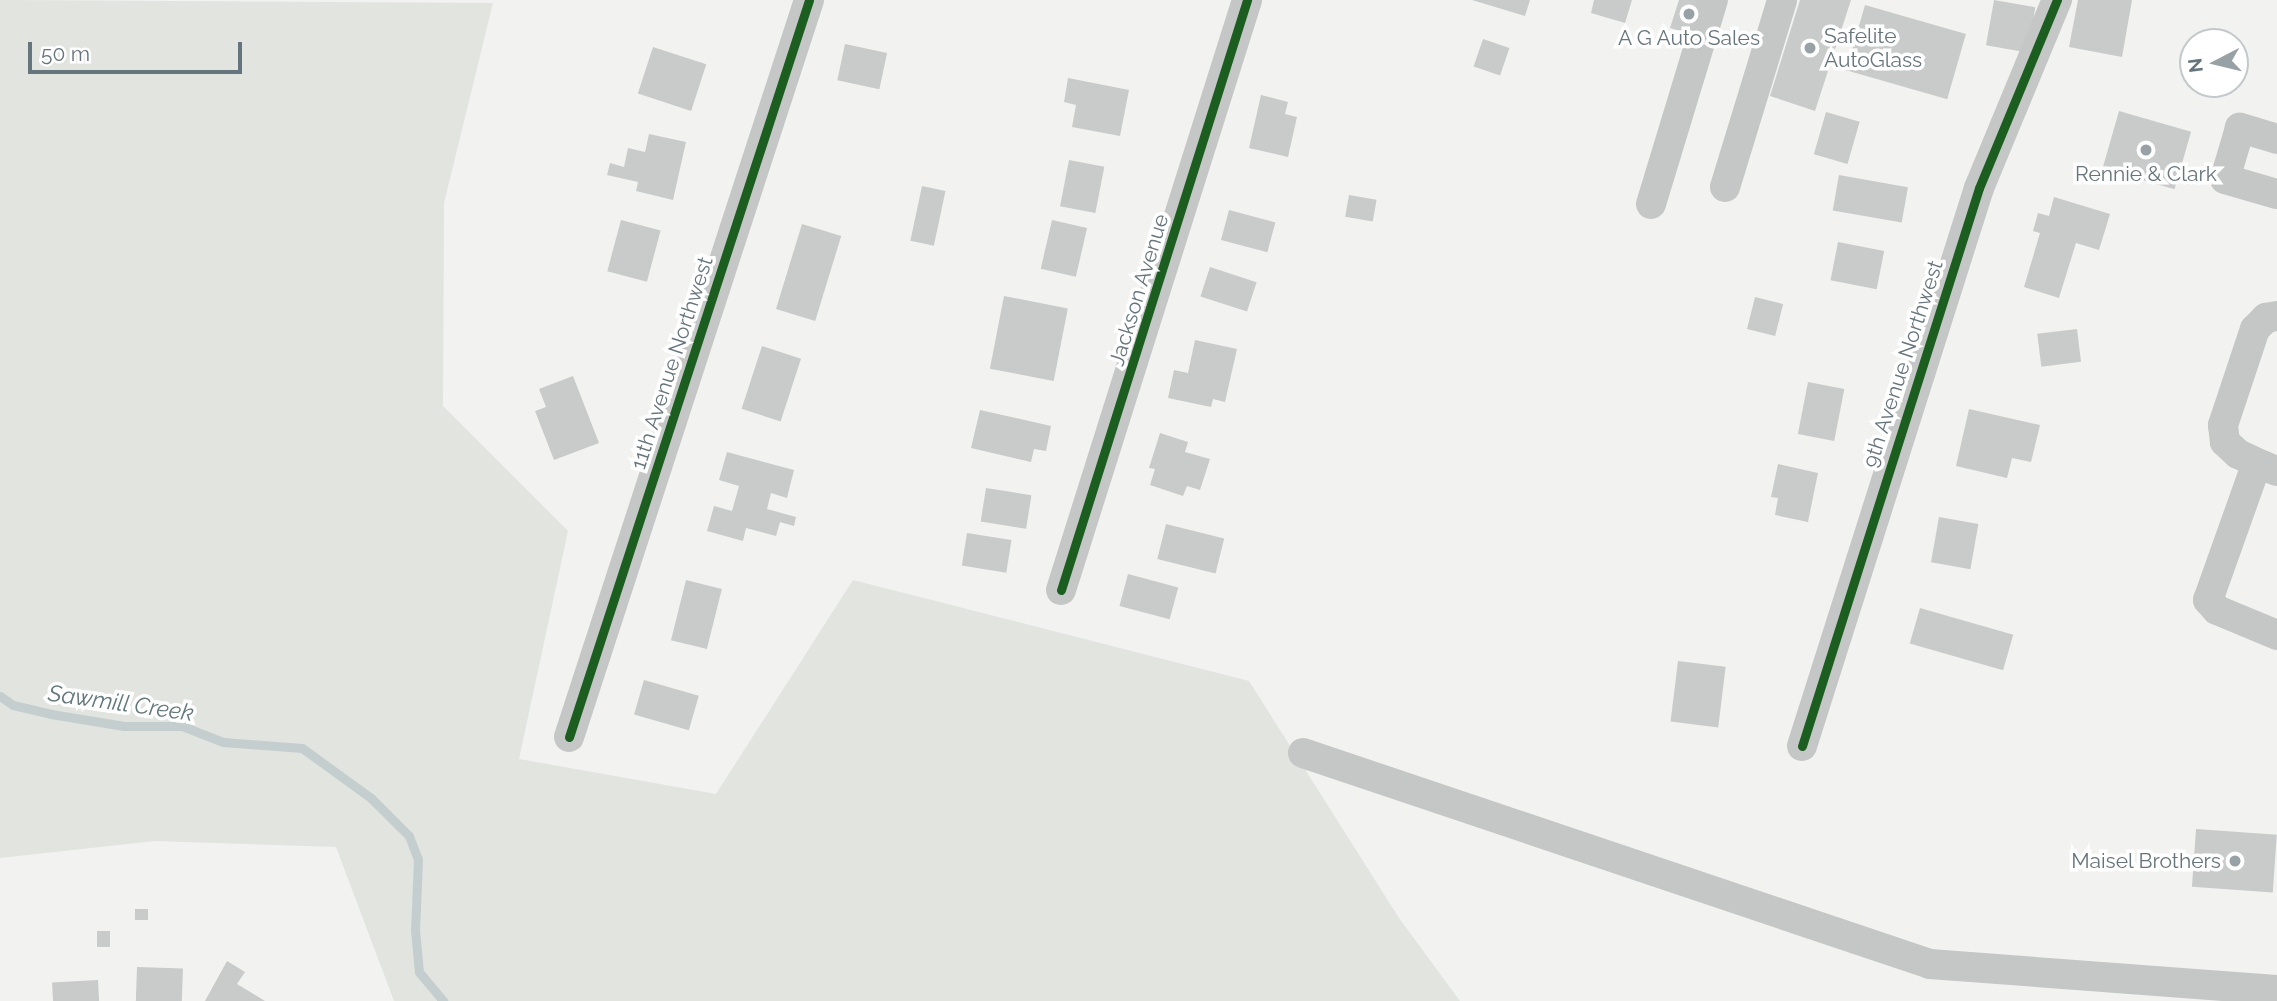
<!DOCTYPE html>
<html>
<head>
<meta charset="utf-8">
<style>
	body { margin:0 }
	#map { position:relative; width:2277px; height:1001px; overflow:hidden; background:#f2f2f1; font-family:Raleway,sans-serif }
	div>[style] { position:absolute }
	.green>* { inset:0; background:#e1e4df }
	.stream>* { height:9px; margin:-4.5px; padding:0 4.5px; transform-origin:4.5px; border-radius:4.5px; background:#c4cecf }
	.building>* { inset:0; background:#c9caca; transform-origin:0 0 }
	.minor>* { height:30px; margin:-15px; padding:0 15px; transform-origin:15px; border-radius:15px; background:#c5c6c6 }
	.cycleway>* { height:9px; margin:-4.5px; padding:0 4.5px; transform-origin:4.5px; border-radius:4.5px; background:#1b5e20 }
	.dots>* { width:19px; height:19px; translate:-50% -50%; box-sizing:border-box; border:4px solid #fff; border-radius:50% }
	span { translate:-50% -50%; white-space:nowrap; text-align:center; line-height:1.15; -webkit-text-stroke:7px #fff; paint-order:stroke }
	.poi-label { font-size:21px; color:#66757d }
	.left { translate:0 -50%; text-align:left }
	.right { translate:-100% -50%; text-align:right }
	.street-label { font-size:21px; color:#66757d }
	.water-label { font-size:23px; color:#62777b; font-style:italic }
	.north { position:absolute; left:2179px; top:28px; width:70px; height:70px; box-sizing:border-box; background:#fff; border:2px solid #c2c8cb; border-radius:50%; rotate:263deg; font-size:19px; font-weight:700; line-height:28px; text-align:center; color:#66757d }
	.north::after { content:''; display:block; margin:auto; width:24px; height:32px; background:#97a1a6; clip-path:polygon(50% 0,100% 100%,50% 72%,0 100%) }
	.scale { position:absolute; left:28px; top:42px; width:214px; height:32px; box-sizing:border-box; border:4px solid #66757d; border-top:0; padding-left:9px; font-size:21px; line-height:24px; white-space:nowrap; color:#66757d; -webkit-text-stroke:5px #fff; paint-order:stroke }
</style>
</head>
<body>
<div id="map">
	<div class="green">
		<div style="clip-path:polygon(0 0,493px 3px,444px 203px,443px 406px,568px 531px,519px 759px,716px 794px,853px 580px,1249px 681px,1399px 918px,1460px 1001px,394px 1001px,336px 847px,155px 841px,0 858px)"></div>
	</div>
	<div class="stream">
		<div style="left:0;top:696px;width:16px;rotate:35deg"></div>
		<div style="left:13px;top:705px;width:39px;rotate:13deg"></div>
		<div style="left:51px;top:714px;width:74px;rotate:9.3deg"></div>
		<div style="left:124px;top:726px;width:58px"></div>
		<div style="left:182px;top:726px;width:44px;rotate:21.3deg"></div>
		<div style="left:223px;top:742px;width:79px;rotate:4.3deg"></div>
		<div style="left:302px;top:748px;width:85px;rotate:35.9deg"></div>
		<div style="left:371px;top:798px;width:54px;rotate:45deg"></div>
		<div style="left:409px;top:836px;width:25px;rotate:69deg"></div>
		<div style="left:418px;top:859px;width:71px;rotate:92.4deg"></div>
		<div style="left:415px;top:930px;width:42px;rotate:84.6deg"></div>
		<div style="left:419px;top:972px;width:38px;rotate:50deg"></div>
	</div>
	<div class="building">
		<div style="clip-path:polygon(1472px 0,1530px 0,1525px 16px)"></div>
		<div style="clip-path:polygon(1594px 0,1632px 0,1625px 23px,1591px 13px)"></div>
		<div style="clip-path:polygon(1679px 0,1708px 0,1697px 36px,1670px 28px)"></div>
		<div style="clip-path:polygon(1800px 0,1851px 0,1815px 111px,1770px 96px)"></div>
		<div style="left:1994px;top:0;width:42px;height:46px;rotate:10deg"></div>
		<div style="clip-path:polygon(2078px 0,2132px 0,2122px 57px,2069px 47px)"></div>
		<div style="left:1865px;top:5px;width:105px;height:68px;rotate:16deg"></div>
		<div style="left:1483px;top:39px;width:28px;height:29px;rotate:19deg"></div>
		<div style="left:845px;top:44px;width:43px;height:37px;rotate:12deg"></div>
		<div style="left:653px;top:47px;width:56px;height:49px;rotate:18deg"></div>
		<div style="clip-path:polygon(1068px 78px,1129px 90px,1120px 136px,1072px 127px,1076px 105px,1064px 102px)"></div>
		<div style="clip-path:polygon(1261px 95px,1288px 102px,1285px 114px,1297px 117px,1288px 157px,1249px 148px)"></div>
		<div style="left:2119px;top:111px;width:75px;height:60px;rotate:16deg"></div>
		<div style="left:1826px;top:112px;width:35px;height:44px;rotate:16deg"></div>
		<div style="clip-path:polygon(649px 134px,686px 142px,673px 200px,636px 191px,638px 182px,607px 175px,610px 163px,624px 167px,628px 148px,645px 152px)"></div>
		<div style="left:1069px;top:160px;width:36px;height:47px;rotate:11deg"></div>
		<div style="left:1839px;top:175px;width:70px;height:36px;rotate:10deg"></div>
		<div style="left:922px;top:186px;width:24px;height:56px;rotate:12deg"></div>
		<div style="left:1349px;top:195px;width:28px;height:22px;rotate:10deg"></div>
		<div style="clip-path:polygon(2054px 197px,2110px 214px,2099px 250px,2076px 243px,2059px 298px,2024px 287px,2040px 233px,2033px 231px,2038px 213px,2049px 216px)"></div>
		<div style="left:1229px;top:210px;width:48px;height:31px;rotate:15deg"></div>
		<div style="left:621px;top:220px;width:41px;height:53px;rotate:15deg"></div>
		<div style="left:1052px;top:220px;width:36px;height:50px;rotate:13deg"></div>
		<div style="left:802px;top:224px;width:41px;height:89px;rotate:17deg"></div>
		<div style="left:1838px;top:242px;width:47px;height:39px;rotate:11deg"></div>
		<div style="left:1210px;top:267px;width:49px;height:31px;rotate:18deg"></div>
		<div style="left:1004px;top:296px;width:65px;height:74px;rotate:11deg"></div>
		<div style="left:1755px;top:297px;width:29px;height:33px;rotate:14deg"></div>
		<div style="left:2077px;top:329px;width:33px;height:40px;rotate:83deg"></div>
		<div style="clip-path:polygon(1195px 340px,1237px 349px,1225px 402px,1213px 399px,1211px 407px,1168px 398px,1174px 370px,1188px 373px)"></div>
		<div style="left:762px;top:346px;width:41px;height:66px;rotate:18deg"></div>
		<div style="clip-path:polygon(573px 376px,599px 443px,554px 460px,535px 411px,546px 407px,539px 389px)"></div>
		<div style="left:1808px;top:382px;width:37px;height:53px;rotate:11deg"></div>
		<div style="clip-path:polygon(1969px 409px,2040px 425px,2031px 462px,2012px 458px,2007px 478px,1956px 466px)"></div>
		<div style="clip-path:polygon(980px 410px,1051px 426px,1046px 451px,1034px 449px,1031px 462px,971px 448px)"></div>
		<div style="clip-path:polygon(1160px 433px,1188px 442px,1185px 452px,1210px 459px,1200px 490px,1187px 486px,1183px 496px,1150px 485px,1155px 469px,1149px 468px)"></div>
		<div style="clip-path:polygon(727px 452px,794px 470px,787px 498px,771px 493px,767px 509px,796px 517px,794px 526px,780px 522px,776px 536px,746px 528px,743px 541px,707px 531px,714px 506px,732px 511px,739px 486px,719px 480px)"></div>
		<div style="clip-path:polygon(1778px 464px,1818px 473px,1808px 522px,1775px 515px,1778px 498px,1771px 497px)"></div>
		<div style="left:986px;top:488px;width:46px;height:34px;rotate:9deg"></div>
		<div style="left:1939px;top:517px;width:40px;height:46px;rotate:10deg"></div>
		<div style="left:1166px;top:524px;width:60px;height:36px;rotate:14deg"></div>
		<div style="left:967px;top:533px;width:45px;height:33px;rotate:9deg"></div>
		<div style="left:1128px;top:574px;width:52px;height:33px;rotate:15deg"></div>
		<div style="left:686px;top:580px;width:37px;height:62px;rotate:14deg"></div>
		<div style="left:1920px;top:608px;width:97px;height:37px;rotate:16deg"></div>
		<div style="left:1678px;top:661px;width:48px;height:61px;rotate:7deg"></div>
		<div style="left:644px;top:680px;width:57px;height:36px;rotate:16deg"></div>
		<div style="left:2196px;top:829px;width:81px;height:58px;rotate:4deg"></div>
		<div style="left:135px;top:909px;width:13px;height:11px"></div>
		<div style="left:97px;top:931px;width:13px;height:16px"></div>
		<div style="clip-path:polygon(227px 961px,245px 972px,237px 984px,265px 1001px,205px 1001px)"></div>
		<div style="left:137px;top:967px;width:46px;height:34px;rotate:2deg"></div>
		<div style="left:98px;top:980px;width:21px;height:46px;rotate:87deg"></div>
	</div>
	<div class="minor">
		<div style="left:2277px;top:139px;width:39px;rotate:-163deg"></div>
		<div style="left:2240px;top:128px;width:53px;rotate:106.4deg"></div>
		<div style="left:2225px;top:179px;width:54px;rotate:16.1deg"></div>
		<div style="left:1725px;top:187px;width:195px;rotate:-73deg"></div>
		<div style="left:1651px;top:204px;width:213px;rotate:-73.1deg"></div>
		<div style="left:2264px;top:466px;width:29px;rotate:-155deg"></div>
		<div style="left:2238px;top:454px;width:18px;rotate:-137deg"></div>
		<div style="left:2225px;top:442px;width:17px;rotate:-97deg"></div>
		<div style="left:2223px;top:425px;width:101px;rotate:-71.6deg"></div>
		<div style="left:2255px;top:329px;width:16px;rotate:-45deg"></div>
		<div style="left:2266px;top:318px;width:11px;rotate:-10deg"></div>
		<div style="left:2277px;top:471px;width:14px;rotate:-159deg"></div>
		<div style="left:2264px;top:466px;width:11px;rotate:153deg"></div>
		<div style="left:2254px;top:471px;width:137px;rotate:109.6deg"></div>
		<div style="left:2208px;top:600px;width:13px;rotate:48deg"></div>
		<div style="left:2217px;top:610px;width:65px;rotate:22.6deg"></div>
		<div style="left:1061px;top:590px;width:619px;rotate:-72.5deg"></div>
		<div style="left:569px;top:737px;width:775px;rotate:-71.96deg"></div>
		<div style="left:1802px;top:746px;width:585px;rotate:-72.4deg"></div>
		<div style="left:1979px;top:188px;width:204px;rotate:-67.5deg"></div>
		<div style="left:1303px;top:753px;width:662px;rotate:18.6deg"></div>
		<div style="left:1930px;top:964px;width:348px;rotate:4.3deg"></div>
	</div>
	<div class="cycleway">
		<div style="left:1061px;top:590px;width:619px;rotate:-72.5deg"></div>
		<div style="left:569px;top:737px;width:775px;rotate:-71.96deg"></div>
		<div style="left:1802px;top:746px;width:585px;rotate:-72.4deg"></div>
		<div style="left:1979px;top:188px;width:204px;rotate:-67.5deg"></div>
	</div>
	<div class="dots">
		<div style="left:1689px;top:14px;background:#97a1a6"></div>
		<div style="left:1810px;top:48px;background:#97a1a6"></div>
		<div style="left:2146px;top:150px;background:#97a1a6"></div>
		<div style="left:2235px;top:861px;background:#97a1a6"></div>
	</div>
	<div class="poi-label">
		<span class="left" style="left:1824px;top:48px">Safelite<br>AutoGlass</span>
		<span style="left:1689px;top:38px">A G Auto Sales</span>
		<span style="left:2146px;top:174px">Rennie &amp; Clark</span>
		<span class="right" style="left:2221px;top:861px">Maisel Brothers</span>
	</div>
	<div class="street-label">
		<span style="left:1139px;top:290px;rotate:-73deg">Jackson Avenue</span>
		<span style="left:672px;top:363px;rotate:-72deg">11th Avenue Northwest</span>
		<span style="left:1903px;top:364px;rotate:-72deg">9th Avenue Northwest</span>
	</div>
	<div class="water-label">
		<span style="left:121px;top:703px;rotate:8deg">Sawmill Creek</span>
	</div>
	<div class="north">N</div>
	<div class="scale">50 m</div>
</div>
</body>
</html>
